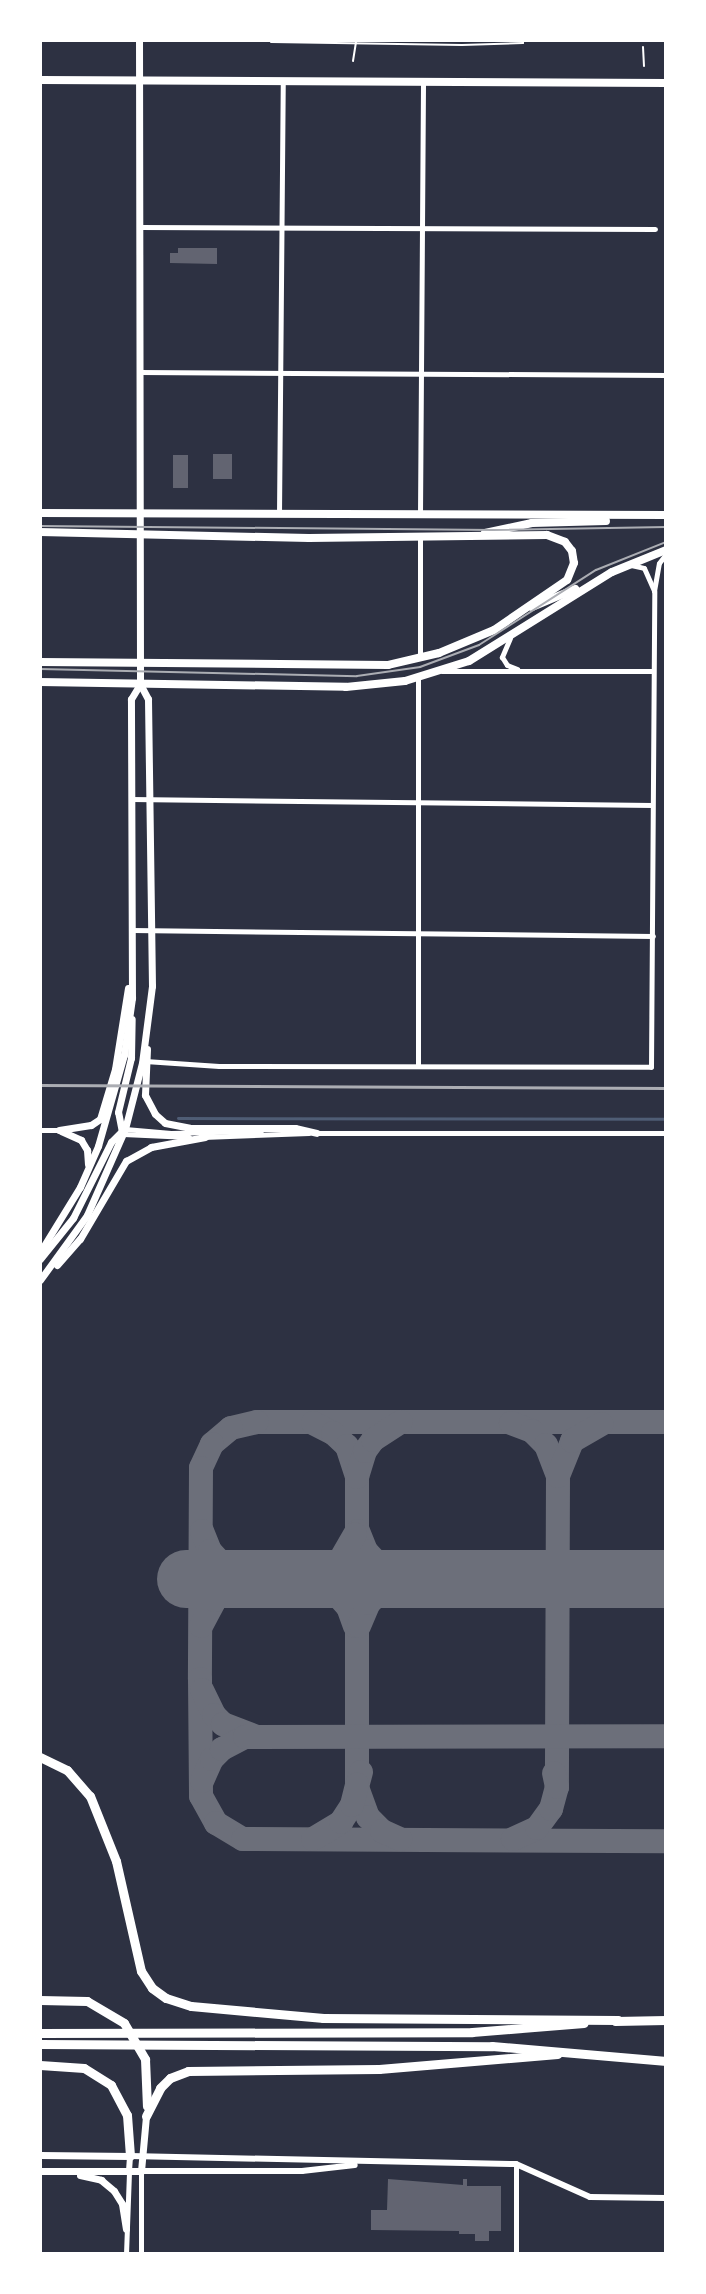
<!DOCTYPE html>
<html>
<head>
<meta charset="utf-8">
<style>
	body { margin:0 }
	#map { position:relative; width:706px; height:2294px; overflow:hidden; background:#2d3142; font-family:"Noto Serif",serif }
	div>[style] { position:absolute }
	.stream>* { height:3px; margin:-1.5px; padding:0 1.5px; transform-origin:1.5px; border-radius:1.5px; background:#4f5d75 }
	.taxiway>* { height:24px; margin:-12px; padding:0 12px; transform-origin:12px; border-radius:12px; background:#6c6f7a }
	.runway>* { height:58px; margin:-29px; padding:0 29px; transform-origin:29px; border-radius:29px; background:#6c6f7a }
	.building>* { inset:0; background:#626471; transform-origin:0 0 }
	.path>* { height:2px; margin:-1px; padding:0 1px; transform-origin:1px; border-radius:1px; background:#fff }
	.service>* { height:2px; margin:-1px; padding:0 1px; transform-origin:1px; border-radius:1px; background:#fff }
	.minor>* { height:5px; margin:-2.5px; padding:0 2.5px; transform-origin:2.5px; border-radius:2.5px; background:#fff }
	.tertiary>* { height:6px; margin:-3px; padding:0 3px; transform-origin:3px; border-radius:3px; background:#fff }
	.secondary>* { height:7px; margin:-3.5px; padding:0 3.5px; transform-origin:3.5px; border-radius:3.5px; background:#fff }
	.primary>* { height:8px; margin:-4px; padding:0 4px; transform-origin:4px; border-radius:4px; background:#fff }
	.motorway>* { height:9px; margin:-4.5px; padding:0 4.5px; transform-origin:4.5px; border-radius:4.5px; background:#fff }
	.tram>* { height:2px; margin:-1px; padding:0 1px; transform-origin:1px; border-radius:1px; background:#abadb3 }
	.rail>* { height:3px; margin:-1.5px; padding:0 1.5px; transform-origin:1.5px; border-radius:1.5px; background:#abadb3 }
	span { translate:-50% -50%; white-space:nowrap; text-align:center; line-height:1.15; -webkit-text-stroke:6px #fff; paint-order:stroke }
	.frame { position:absolute; inset:0; border:42px solid #fff; pointer-events:none }
</style>
</head>
<body>
<div id="map">
	<div class="stream">
		<div style="left:178px;top:1118px;width:488px;rotate:0.1deg"></div>
	</div>
	<div class="taxiway">
		<div style="left:666px;top:1422px;width:409px;rotate:180deg"></div>
		<div style="left:257px;top:1422px;width:27px;rotate:167deg"></div>
		<div style="left:231px;top:1428px;width:25px;rotate:140deg"></div>
		<div style="left:212px;top:1444px;width:26px;rotate:115deg"></div>
		<div style="left:201px;top:1468px;width:211px;rotate:90.3deg"></div>
		<div style="left:200px;top:1679px;width:117px;rotate:89.5deg"></div>
		<div style="left:201px;top:1796px;width:31px;rotate:61deg"></div>
		<div style="left:216px;top:1823px;width:31px;rotate:31deg"></div>
		<div style="left:243px;top:1839px;width:423px;rotate:0.3deg"></div>
		<div style="left:313px;top:1423px;width:22px;rotate:27deg"></div>
		<div style="left:333px;top:1433px;width:19px;rotate:43deg"></div>
		<div style="left:347px;top:1446px;width:33px;rotate:72deg"></div>
		<div style="left:357px;top:1477px;width:310px;rotate:90deg"></div>
		<div style="left:511px;top:1423px;width:22px;rotate:21deg"></div>
		<div style="left:532px;top:1431px;width:20px;rotate:45deg"></div>
		<div style="left:546px;top:1445px;width:33px;rotate:69deg"></div>
		<div style="left:558px;top:1476px;width:311px;rotate:90.2deg"></div>
		<div style="left:558px;top:1476px;width:38px;rotate:-68deg"></div>
		<div style="left:572px;top:1441px;width:34px;rotate:-30deg"></div>
		<div style="left:357px;top:1477px;width:27px;rotate:-73deg"></div>
		<div style="left:365px;top:1451px;width:14px;rotate:-54deg"></div>
		<div style="left:373px;top:1440px;width:33px;rotate:-33deg"></div>
		<div style="left:202px;top:1531px;width:22px;rotate:68deg"></div>
		<div style="left:210px;top:1551px;width:18px;rotate:47deg"></div>
		<div style="left:222px;top:1564px;width:21px;rotate:29deg"></div>
		<div style="left:240px;top:1574px;width:25px;rotate:12deg"></div>
		<div style="left:358px;top:1531px;width:22px;rotate:68deg"></div>
		<div style="left:366px;top:1551px;width:16px;rotate:47deg"></div>
		<div style="left:377px;top:1563px;width:16px;rotate:35deg"></div>
		<div style="left:390px;top:1572px;width:26px;rotate:16deg"></div>
		<div style="left:301px;top:1579px;width:14px;rotate:12deg"></div>
		<div style="left:315px;top:1582px;width:27px;rotate:31deg"></div>
		<div style="left:338px;top:1596px;width:15px;rotate:48deg"></div>
		<div style="left:348px;top:1607px;width:20px;rotate:70deg"></div>
		<div style="left:301px;top:1579px;width:42px;rotate:-24.1deg"></div>
		<div style="left:339px;top:1562px;width:32px;rotate:-60deg"></div>
		<div style="left:201px;top:1626px;width:30px;rotate:-62deg"></div>
		<div style="left:215px;top:1600px;width:15px;rotate:-42deg"></div>
		<div style="left:226px;top:1590px;width:34px;rotate:-17deg"></div>
		<div style="left:359px;top:1626px;width:25px;rotate:-67deg"></div>
		<div style="left:369px;top:1603px;width:16px;rotate:-45deg"></div>
		<div style="left:380px;top:1592px;width:39px;rotate:-19deg"></div>
		<div style="left:202px;top:1690px;width:28px;rotate:64deg"></div>
		<div style="left:214px;top:1715px;width:13px;rotate:45deg"></div>
		<div style="left:223px;top:1724px;width:34px;rotate:21deg"></div>
		<div style="left:361px;top:1772px;width:16px;rotate:105deg"></div>
		<div style="left:357px;top:1787px;width:32px;rotate:70deg"></div>
		<div style="left:368px;top:1817px;width:20px;rotate:45deg"></div>
		<div style="left:382px;top:1831px;width:20px;rotate:24deg"></div>
		<div style="left:202px;top:1781px;width:24px;rotate:-66deg"></div>
		<div style="left:212px;top:1759px;width:14px;rotate:-45deg"></div>
		<div style="left:222px;top:1749px;width:26px;rotate:-28deg"></div>
		<div style="left:245px;top:1737px;width:421px;rotate:-0.1deg"></div>
		<div style="left:313px;top:1839px;width:33px;rotate:-31deg"></div>
		<div style="left:341px;top:1822px;width:20px;rotate:-57deg"></div>
		<div style="left:352px;top:1805px;width:21px;rotate:-76deg"></div>
		<div style="left:513px;top:1839px;width:26px;rotate:-25deg"></div>
		<div style="left:537px;top:1828px;width:24px;rotate:-54deg"></div>
		<div style="left:551px;top:1809px;width:23px;rotate:-75deg"></div>
		<div style="left:557px;top:1787px;width:14px;rotate:-102deg"></div>
	</div>
	<div class="runway">
		<div style="left:186px;top:1579px;width:480px"></div>
	</div>
	<div class="building">
		<div style="clip-path:polygon(178px 248px,217px 248px,217px 264px,170px 263px,170px 253px,178px 253px)"></div>
		<div style="left:213px;top:454px;width:19px;height:25px"></div>
		<div style="left:173px;top:455px;width:15px;height:33px"></div>
		<div style="clip-path:polygon(388px 2179px,463px 2185px,463px 2179px,467px 2179px,467px 2186px,501px 2186px,501px 2231px,489px 2231px,489px 2241px,475px 2241px,475px 2234px,459px 2234px,459px 2231px,371px 2230px,371px 2210px,387px 2210px)"></div>
	</div>
	<div class="path">
		<div style="left:643px;top:47px;width:19px;rotate:87deg"></div>
	</div>
	<div class="service">
		<div style="left:271px;top:42px;width:191px;rotate:0.9deg"></div>
		<div style="left:462px;top:45px;width:61px;rotate:-1.9deg"></div>
		<div style="left:523px;top:43px;width:3px;rotate:-90deg"></div>
		<div style="left:353px;top:61px;width:19px;rotate:-81deg"></div>
	</div>
	<div class="minor">
		<div style="left:139px;top:227px;width:516px;rotate:0.22deg"></div>
		<div style="left:139px;top:372px;width:527px;rotate:0.33deg"></div>
		<div style="left:279px;top:514px;width:432px;rotate:-89.5deg"></div>
		<div style="left:420px;top:515px;width:433px;rotate:-89.6deg"></div>
		<div style="left:420px;top:536px;width:122px;rotate:90deg"></div>
		<div style="left:631px;top:565px;width:13px;rotate:13deg"></div>
		<div style="left:644px;top:568px;width:24px;rotate:66deg"></div>
		<div style="left:510px;top:638px;width:21px;rotate:113deg"></div>
		<div style="left:502px;top:657px;width:9px;rotate:58deg"></div>
		<div style="left:507px;top:665px;width:11px;rotate:22deg"></div>
		<div style="left:442px;top:671px;width:210px"></div>
		<div style="left:418px;top:678px;width:388px;rotate:90deg"></div>
		<div style="left:131px;top:799px;width:521px;rotate:0.66deg"></div>
		<div style="left:132px;top:930px;width:521px;rotate:0.66deg"></div>
		<div style="left:145px;top:1061px;width:74px;rotate:3.9deg"></div>
		<div style="left:219px;top:1066px;width:432px;rotate:0.1deg"></div>
		<div style="left:651px;top:1067px;width:476px;rotate:-89.6deg"></div>
		<div style="left:654px;top:591px;width:28px;rotate:-80deg"></div>
		<div style="left:659px;top:563px;width:11px;rotate:-52deg"></div>
		<div style="left:125px;top:1129px;width:46px;rotate:5deg"></div>
		<div style="left:171px;top:1133px;width:90px;rotate:-1.3deg"></div>
		<div style="left:40px;top:1130px;width:19px"></div>
		<div style="left:315px;top:1133px;width:351px"></div>
		<div style="left:123px;top:1134px;width:66px;rotate:2.6deg"></div>
		<div style="left:203px;top:1137px;width:106px;rotate:-2.2deg"></div>
		<div style="left:126px;top:2254px;width:83px;rotate:-87.9deg"></div>
		<div style="left:141px;top:2254px;width:83px;rotate:-90deg"></div>
		<div style="left:516px;top:2254px;width:90px;rotate:-90deg"></div>
	</div>
	<div class="tertiary">
		<div style="left:129px;top:2171px;width:15px;rotate:-86deg"></div>
		<div style="left:130px;top:2156px;width:386px;rotate:1.2deg"></div>
		<div style="left:516px;top:2164px;width:81px;rotate:24deg"></div>
		<div style="left:590px;top:2197px;width:76px;rotate:0.8deg"></div>
		<div style="left:141px;top:2171px;width:161px"></div>
		<div style="left:302px;top:2171px;width:53px;rotate:-6.5deg"></div>
	</div>
	<div class="secondary">
		<div style="left:147px;top:1049px;width:46px;rotate:92.5deg"></div>
		<div style="left:145px;top:1095px;width:21px;rotate:62deg"></div>
		<div style="left:155px;top:1114px;width:13px;rotate:42deg"></div>
		<div style="left:165px;top:1123px;width:25px;rotate:11deg"></div>
		<div style="left:190px;top:1128px;width:105px"></div>
		<div style="left:295px;top:1128px;width:22px;rotate:13deg"></div>
		<div style="left:59px;top:1130px;width:32px;rotate:-9deg"></div>
		<div style="left:91px;top:1125px;width:11px;rotate:-34deg"></div>
		<div style="left:100px;top:1119px;width:52px;rotate:-73.3deg"></div>
		<div style="left:115px;top:1069px;width:82px;rotate:-80.9deg"></div>
		<div style="left:61px;top:1131px;width:22px;rotate:24deg"></div>
		<div style="left:81px;top:1140px;width:12px;rotate:59deg"></div>
		<div style="left:87px;top:1150px;width:14px;rotate:86deg"></div>
		<div style="left:122px;top:1132px;width:20px;rotate:-101deg"></div>
		<div style="left:118px;top:1112px;width:56px;rotate:-76.5deg"></div>
		<div style="left:131px;top:1058px;width:39px;rotate:-89deg"></div>
		<div style="left:40px;top:1252px;width:76px;rotate:-58.4deg"></div>
		<div style="left:80px;top:1187px;width:45px;rotate:-66.3deg"></div>
		<div style="left:98px;top:1146px;width:95px;rotate:-74.1deg"></div>
		<div style="left:124px;top:1055px;width:58px;rotate:-82deg"></div>
		<div style="left:132px;top:998px;width:299px;rotate:-90.2deg"></div>
		<div style="left:131px;top:699px;width:17px;rotate:-59deg"></div>
		<div style="left:40px;top:1259px;width:53px;rotate:-51.2deg"></div>
		<div style="left:73px;top:1218px;width:85px;rotate:-63.4deg"></div>
		<div style="left:111px;top:1142px;width:17px;rotate:-45deg"></div>
		<div style="left:57px;top:1265px;width:35px;rotate:-49deg"></div>
		<div style="left:80px;top:1239px;width:91px;rotate:-59.5deg"></div>
		<div style="left:126px;top:1161px;width:29px;rotate:-29deg"></div>
		<div style="left:151px;top:1147px;width:55px;rotate:-10.5deg"></div>
		<div style="left:40px;top:1280px;width:80px;rotate:-54.1deg"></div>
		<div style="left:87px;top:1215px;width:94px;rotate:-66.2deg"></div>
		<div style="left:125px;top:1129px;width:68px;rotate:-75.6deg"></div>
		<div style="left:142px;top:1063px;width:78px;rotate:-82.6deg"></div>
		<div style="left:152px;top:986px;width:287px;rotate:-90.8deg"></div>
		<div style="left:148px;top:699px;width:17px;rotate:-118deg"></div>
		<div style="left:140px;top:684px;width:13px;rotate:-90deg"></div>
		<div style="left:140px;top:671px;width:631px;rotate:-90.09deg"></div>
		<div style="left:40px;top:2155px;width:90px;rotate:0.6deg"></div>
		<div style="left:40px;top:2171px;width:101px"></div>
		<div style="left:141px;top:2171px;width:55px;rotate:-84.8deg"></div>
		<div style="left:80px;top:2175px;width:22px;rotate:13deg"></div>
		<div style="left:101px;top:2180px;width:17px;rotate:40deg"></div>
		<div style="left:114px;top:2191px;width:15px;rotate:58deg"></div>
		<div style="left:122px;top:2204px;width:25px;rotate:81deg"></div>
	</div>
	<div class="primary">
		<div style="left:40px;top:80px;width:626px;rotate:0.27deg"></div>
		<div style="left:40px;top:513px;width:626px;rotate:0.18deg"></div>
		<div style="left:40px;top:532px;width:269px;rotate:1.3deg"></div>
		<div style="left:309px;top:538px;width:238px;rotate:-0.7deg"></div>
		<div style="left:547px;top:535px;width:19px;rotate:21deg"></div>
		<div style="left:565px;top:542px;width:11px;rotate:52deg"></div>
		<div style="left:572px;top:551px;width:12px;rotate:81deg"></div>
		<div style="left:574px;top:563px;width:18px;rotate:112deg"></div>
		<div style="left:567px;top:580px;width:88px;rotate:145.6deg"></div>
		<div style="left:494px;top:630px;width:60px;rotate:157.3deg"></div>
		<div style="left:439px;top:653px;width:52px;rotate:166.8deg"></div>
		<div style="left:388px;top:665px;width:348px;rotate:-179.5deg"></div>
		<div style="left:485px;top:533px;width:48px;rotate:-12deg"></div>
		<div style="left:532px;top:523px;width:74px;rotate:-1.5deg"></div>
		<div style="left:532px;top:607px;width:47px;rotate:-22.7deg"></div>
		<div style="left:40px;top:682px;width:306px;rotate:0.9deg"></div>
		<div style="left:346px;top:687px;width:59px;rotate:-5.8deg"></div>
		<div style="left:405px;top:681px;width:67px;rotate:-17.4deg"></div>
		<div style="left:469px;top:661px;width:168px;rotate:-31.9deg"></div>
		<div style="left:612px;top:572px;width:58px;rotate:-22.2deg"></div>
	</div>
	<div class="motorway">
		<div style="left:40px;top:1757px;width:30px;rotate:26deg"></div>
		<div style="left:67px;top:1770px;width:35px;rotate:49deg"></div>
		<div style="left:90px;top:1796px;width:70px;rotate:68.2deg"></div>
		<div style="left:116px;top:1861px;width:113px;rotate:77.2deg"></div>
		<div style="left:141px;top:1971px;width:20px;rotate:57deg"></div>
		<div style="left:152px;top:1988px;width:17px;rotate:36deg"></div>
		<div style="left:166px;top:1998px;width:26px;rotate:18deg"></div>
		<div style="left:191px;top:2006px;width:133px;rotate:5.2deg"></div>
		<div style="left:323px;top:2018px;width:295px;rotate:0.4deg"></div>
		<div style="left:40px;top:2000px;width:47px;rotate:1.2deg"></div>
		<div style="left:87px;top:2001px;width:43px;rotate:30.7deg"></div>
		<div style="left:124px;top:2023px;width:42px;rotate:59.7deg"></div>
		<div style="left:145px;top:2059px;width:47px;rotate:87.6deg"></div>
		<div style="left:615px;top:2021px;width:51px;rotate:-1.1deg"></div>
		<div style="left:40px;top:2033px;width:432px;rotate:-0.1deg"></div>
		<div style="left:472px;top:2032px;width:112px;rotate:-4.6deg"></div>
		<div style="left:40px;top:2044px;width:452px;rotate:0.3deg"></div>
		<div style="left:492px;top:2046px;width:175px;rotate:4.9deg"></div>
		<div style="left:40px;top:2065px;width:44px;rotate:3.9deg"></div>
		<div style="left:84px;top:2068px;width:32px;rotate:32deg"></div>
		<div style="left:111px;top:2085px;width:34px;rotate:62deg"></div>
		<div style="left:127px;top:2115px;width:41px;rotate:85.8deg"></div>
		<div style="left:146px;top:2116px;width:31px;rotate:-63deg"></div>
		<div style="left:160px;top:2088px;width:14px;rotate:-45deg"></div>
		<div style="left:170px;top:2078px;width:19px;rotate:-21deg"></div>
		<div style="left:188px;top:2071px;width:191px;rotate:-0.6deg"></div>
		<div style="left:379px;top:2069px;width:179px;rotate:-4.8deg"></div>
	</div>
	<div class="tram">
		<div style="left:40px;top:526px;width:453px;rotate:0.5deg"></div>
		<div style="left:493px;top:530px;width:173px;rotate:-1deg"></div>
		<div style="left:40px;top:669px;width:317px;rotate:1.3deg"></div>
		<div style="left:357px;top:676px;width:64px;rotate:-8.1deg"></div>
		<div style="left:420px;top:667px;width:63px;rotate:-20.4deg"></div>
		<div style="left:479px;top:645px;width:139px;rotate:-32.7deg"></div>
		<div style="left:596px;top:570px;width:75px;rotate:-21.8deg"></div>
	</div>
	<div class="rail">
		<div style="left:40px;top:1085px;width:626px;rotate:0.27deg"></div>
	</div>
	<div class="frame"></div>
</div>
</body>
</html>
